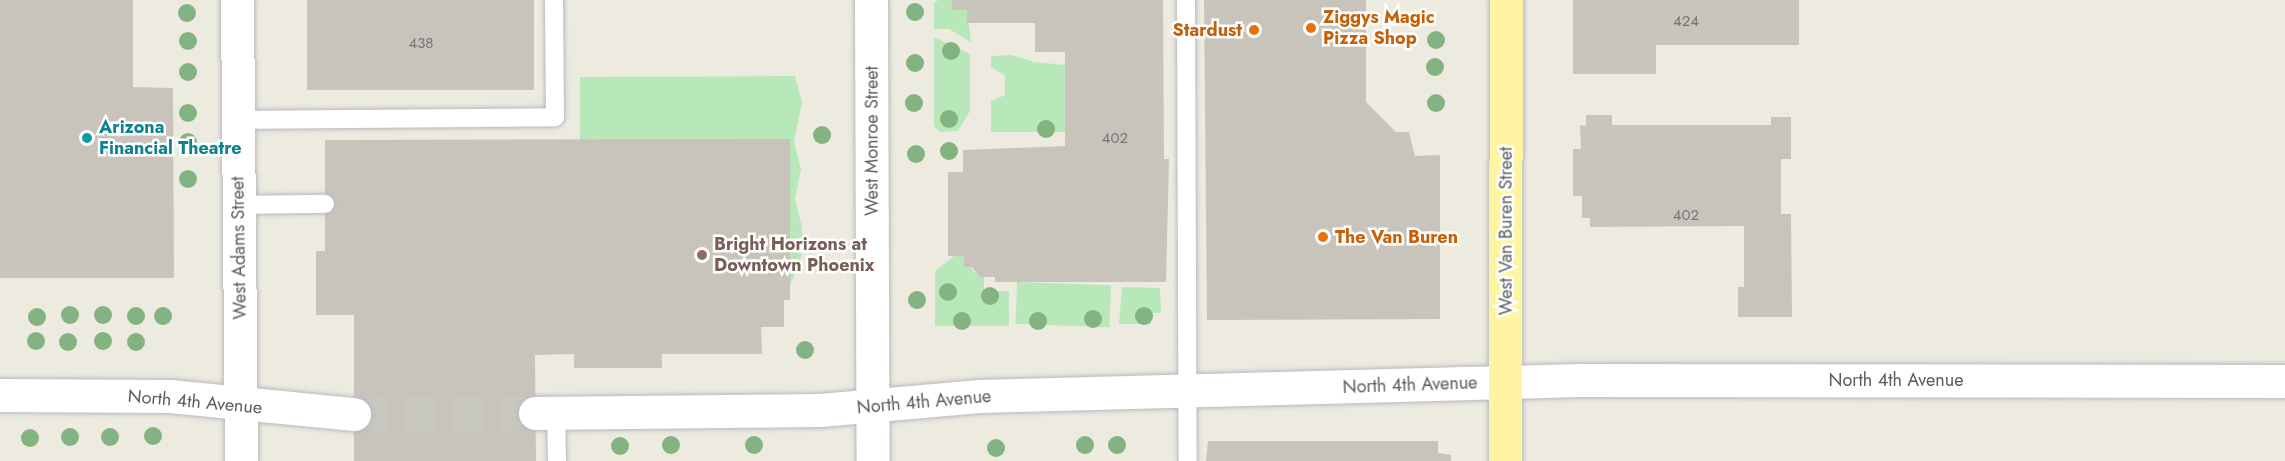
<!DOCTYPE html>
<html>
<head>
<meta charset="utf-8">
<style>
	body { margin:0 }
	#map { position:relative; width:2285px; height:461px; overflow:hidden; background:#edebdf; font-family:Jost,sans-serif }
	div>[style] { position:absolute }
	.green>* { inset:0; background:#b8e8ba; transform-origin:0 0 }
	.building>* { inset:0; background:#c8c4bc; transform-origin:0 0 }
	.minor-tunnel>* { height:33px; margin-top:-16.5px; transform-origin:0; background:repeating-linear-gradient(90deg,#c8c7c0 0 33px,transparent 0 49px) }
	.roads { filter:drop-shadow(0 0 2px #b7bac0) drop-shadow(0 0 2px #b7bac0) }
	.service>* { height:18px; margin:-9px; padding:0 9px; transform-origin:9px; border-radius:9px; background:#fff }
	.minor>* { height:33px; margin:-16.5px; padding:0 16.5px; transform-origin:16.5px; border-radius:16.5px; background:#fff }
	.primary>* { height:33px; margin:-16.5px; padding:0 16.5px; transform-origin:16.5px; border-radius:16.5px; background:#fff4a2 }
	.trees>* { width:18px; height:18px; margin:-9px; border-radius:50%; background:#83b381 }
	.dots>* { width:16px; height:16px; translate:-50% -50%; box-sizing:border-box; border:3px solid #fff; border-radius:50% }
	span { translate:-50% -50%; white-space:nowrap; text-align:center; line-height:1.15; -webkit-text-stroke:5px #fff; paint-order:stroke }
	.number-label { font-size:15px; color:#747678 }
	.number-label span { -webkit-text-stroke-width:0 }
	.food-label { font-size:18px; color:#c56008; font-weight:700 }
	.left { translate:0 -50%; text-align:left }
	.right { translate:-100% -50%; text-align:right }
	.culture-label { font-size:18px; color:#0d838f; font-weight:700 }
	.street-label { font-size:18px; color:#585c62 }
	.education-label { font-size:18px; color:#785e54; font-weight:700 }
</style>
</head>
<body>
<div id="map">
	<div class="green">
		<div style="clip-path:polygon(938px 0,952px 0,952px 10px,967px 10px,971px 42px,949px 29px,934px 29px,934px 3px)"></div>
		<div style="clip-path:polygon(934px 37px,970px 54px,970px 111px,958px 131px,940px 132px,934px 126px)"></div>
		<div style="clip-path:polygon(1012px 55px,1034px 62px,1065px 65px,1065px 132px,991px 132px,991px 101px,1005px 95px,1005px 76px,991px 67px,991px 56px)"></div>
		<div style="clip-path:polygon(795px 76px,802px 102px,794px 142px,801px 169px,795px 199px,802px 227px,803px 252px,790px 286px,580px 140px,580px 77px)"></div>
		<div style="clip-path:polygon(954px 256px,964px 256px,974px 272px,984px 277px,984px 291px,1009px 291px,1009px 326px,935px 326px,935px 271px)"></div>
		<div style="left:1017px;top:282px;width:94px;height:42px;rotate:2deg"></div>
		<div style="clip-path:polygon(1122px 287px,1160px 288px,1161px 313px,1151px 313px,1151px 324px,1119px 324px)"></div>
	</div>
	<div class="building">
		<div style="clip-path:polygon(0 0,133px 0,133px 87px,173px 88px,174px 278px,0 278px)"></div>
		<div style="left:307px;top:0;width:227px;height:90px"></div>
		<div style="clip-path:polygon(952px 0,1163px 0,1164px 159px,1169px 159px,1166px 282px,995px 282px,995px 277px,980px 277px,972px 267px,964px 267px,964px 256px,948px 256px,948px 172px,963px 172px,963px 150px,1065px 146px,1065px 52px,1035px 52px,1035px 23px,967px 23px,967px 10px,952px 10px)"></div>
		<div style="clip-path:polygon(1204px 0,1366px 0,1366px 102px,1396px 132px,1409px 132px,1415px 156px,1440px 155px,1440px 319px,1207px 320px)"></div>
		<div style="clip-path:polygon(1573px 0,1799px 0,1799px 45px,1656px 45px,1656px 74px,1573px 74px)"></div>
		<div style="clip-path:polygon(1586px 115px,1612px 115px,1612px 125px,1771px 125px,1771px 117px,1791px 117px,1791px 159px,1781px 159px,1781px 214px,1791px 214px,1792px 317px,1738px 317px,1738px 287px,1744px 287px,1744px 226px,1590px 227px,1590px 218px,1582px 218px,1582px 196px,1573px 196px,1573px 149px,1581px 149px,1580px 125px,1586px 126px)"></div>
		<div style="clip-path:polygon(790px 139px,790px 300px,784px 300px,784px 327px,761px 327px,762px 354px,662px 354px,662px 368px,574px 368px,574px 354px,535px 355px,536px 461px,354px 461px,354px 315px,316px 315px,316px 251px,325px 251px,325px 140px)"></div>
		<div style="clip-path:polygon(1208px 441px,1438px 441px,1438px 453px,1451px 455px,1451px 461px,1206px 461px)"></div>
	</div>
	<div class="minor-tunnel">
		<div style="left:354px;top:414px;width:181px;rotate:-0.3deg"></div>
	</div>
	<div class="roads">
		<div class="service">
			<div style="left:1186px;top:0;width:461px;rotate:89.8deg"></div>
			<div style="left:237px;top:120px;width:318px;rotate:-0.5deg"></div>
			<div style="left:555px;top:117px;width:117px;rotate:-90.5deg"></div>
			<div style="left:239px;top:205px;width:86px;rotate:-0.7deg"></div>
			<div style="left:556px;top:412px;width:49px;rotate:88.8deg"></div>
		</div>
		<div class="minor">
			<div style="left:237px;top:0;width:461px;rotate:89.5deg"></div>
			<div style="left:871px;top:0;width:461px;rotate:89.8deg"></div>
			<div style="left:0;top:395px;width:170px;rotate:0.3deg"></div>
			<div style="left:170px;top:396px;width:185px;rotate:5.6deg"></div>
			<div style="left:535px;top:413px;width:285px;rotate:-0.6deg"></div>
			<div style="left:820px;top:410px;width:160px;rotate:-5deg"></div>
			<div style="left:979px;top:396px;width:601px;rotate:-1.52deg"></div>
			<div style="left:1580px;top:380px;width:705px;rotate:0.08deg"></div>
		</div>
		<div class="primary">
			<div style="left:1505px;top:461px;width:461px;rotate:-89.9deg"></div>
		</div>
	</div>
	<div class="trees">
		<div style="left:915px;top:12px"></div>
		<div style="left:187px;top:13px"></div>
		<div style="left:1436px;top:40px"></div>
		<div style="left:188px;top:41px"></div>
		<div style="left:951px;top:51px"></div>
		<div style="left:915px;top:63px"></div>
		<div style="left:1435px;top:67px"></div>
		<div style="left:188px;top:72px"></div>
		<div style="left:914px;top:103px"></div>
		<div style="left:1436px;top:103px"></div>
		<div style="left:188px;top:113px"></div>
		<div style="left:949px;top:119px"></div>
		<div style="left:1046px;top:129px"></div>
		<div style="left:822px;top:135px"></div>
		<div style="left:188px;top:142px"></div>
		<div style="left:949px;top:151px"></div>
		<div style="left:916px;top:154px"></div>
		<div style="left:188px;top:179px"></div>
		<div style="left:948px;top:292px"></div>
		<div style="left:990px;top:296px"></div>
		<div style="left:917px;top:300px"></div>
		<div style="left:70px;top:315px"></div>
		<div style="left:103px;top:315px"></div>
		<div style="left:136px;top:316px"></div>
		<div style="left:163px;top:316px"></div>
		<div style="left:1144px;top:316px"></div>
		<div style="left:37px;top:317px"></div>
		<div style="left:1093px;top:319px"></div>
		<div style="left:962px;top:321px"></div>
		<div style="left:1038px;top:321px"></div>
		<div style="left:36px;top:341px"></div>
		<div style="left:103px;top:341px"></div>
		<div style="left:68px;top:342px"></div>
		<div style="left:136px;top:342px"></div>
		<div style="left:805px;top:350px"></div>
		<div style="left:153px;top:436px"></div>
		<div style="left:70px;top:437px"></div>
		<div style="left:110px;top:437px"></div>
		<div style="left:30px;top:438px"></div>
		<div style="left:671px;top:445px"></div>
		<div style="left:754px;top:445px"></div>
		<div style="left:1085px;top:445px"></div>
		<div style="left:1117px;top:445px"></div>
		<div style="left:620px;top:446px"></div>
		<div style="left:996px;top:448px"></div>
	</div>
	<div class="dots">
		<div style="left:1311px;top:28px;background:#e8710a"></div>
		<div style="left:1254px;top:30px;background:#e8710a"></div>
		<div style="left:87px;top:138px;background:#0f9aa8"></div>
		<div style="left:1323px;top:237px;background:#e8710a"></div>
		<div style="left:702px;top:255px;background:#8d6e63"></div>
	</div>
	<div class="number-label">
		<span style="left:1686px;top:22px">424</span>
		<span style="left:421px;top:44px">438</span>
		<span style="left:1115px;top:139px">402</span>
		<span style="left:1686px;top:216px">402</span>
	</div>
	<div class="food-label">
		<span class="left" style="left:1323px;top:28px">Ziggys Magic<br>Pizza Shop</span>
		<span class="right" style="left:1242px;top:30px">Stardust</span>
		<span class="left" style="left:1335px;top:237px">The Van Buren</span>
	</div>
	<div class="culture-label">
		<span class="left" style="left:99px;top:138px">Arizona<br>Financial Theatre</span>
	</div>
	<div class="street-label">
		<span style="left:872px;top:141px;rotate:-90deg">West Monroe Street</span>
		<span style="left:1506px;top:231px;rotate:-90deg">West Van Buren Street</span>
		<span style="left:239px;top:248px;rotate:-91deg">West Adams Street</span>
		<span style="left:1896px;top:380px">North 4th Avenue</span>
		<span style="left:1410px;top:385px;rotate:-2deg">North 4th Avenue</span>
		<span style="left:195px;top:402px;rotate:5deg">North 4th Avenue</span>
		<span style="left:924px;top:402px;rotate:-5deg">North 4th Avenue</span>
	</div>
	<div class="education-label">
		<span class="left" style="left:714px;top:255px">Bright Horizons at<br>Downtown Phoenix</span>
	</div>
</div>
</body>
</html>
